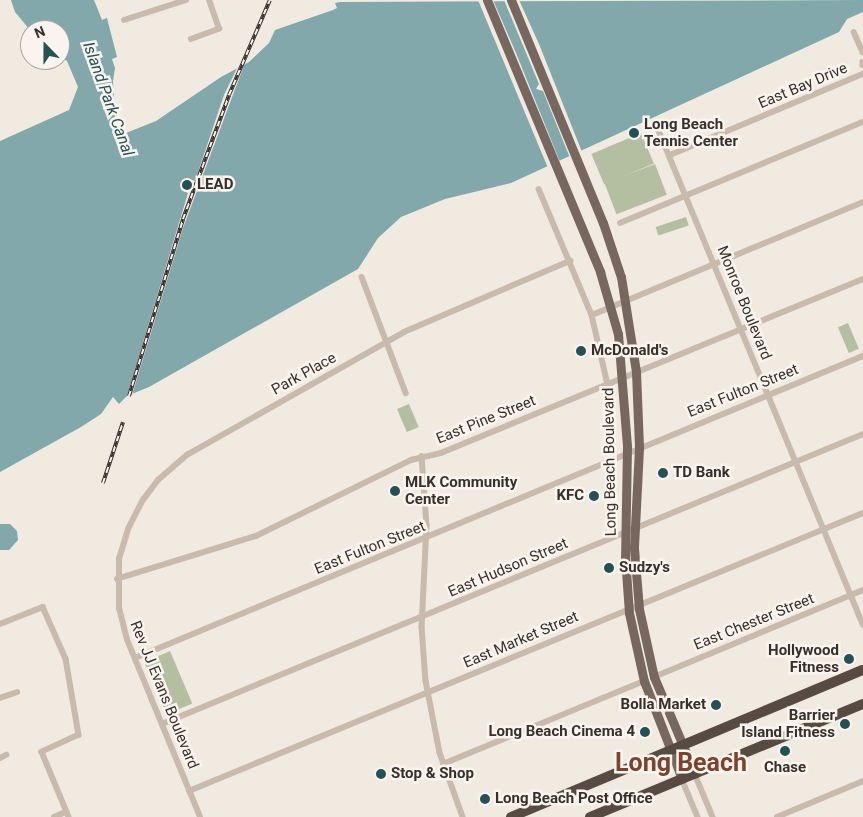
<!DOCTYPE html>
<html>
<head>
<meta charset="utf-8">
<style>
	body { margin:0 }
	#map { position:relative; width:863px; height:817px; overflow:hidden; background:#f1eae1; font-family:Roboto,sans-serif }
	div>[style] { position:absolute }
	.green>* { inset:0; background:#b4bfa2; transform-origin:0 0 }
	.water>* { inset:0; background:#82a8ab }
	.pier>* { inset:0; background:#f1eae1 }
	.street>* { height:5.5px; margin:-2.75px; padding:0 2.75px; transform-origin:2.75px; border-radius:2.75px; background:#c8baad }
	.primary>* { height:9px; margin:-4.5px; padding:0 4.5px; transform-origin:4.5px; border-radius:4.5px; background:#77675e }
	.highway>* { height:10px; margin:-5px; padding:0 5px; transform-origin:5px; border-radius:5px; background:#574a43 }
	.rail>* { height:4px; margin-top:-2px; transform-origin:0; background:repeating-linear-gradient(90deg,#f9f4ed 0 5.5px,#372f2b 0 11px); box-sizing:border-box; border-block:1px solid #372f2b }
	.dots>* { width:14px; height:14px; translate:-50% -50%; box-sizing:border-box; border:2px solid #f9f4ed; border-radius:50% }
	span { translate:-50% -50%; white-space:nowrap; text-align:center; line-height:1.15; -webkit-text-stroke:5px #f9f4ed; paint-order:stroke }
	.street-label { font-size:15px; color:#372f2b }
	.poi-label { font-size:15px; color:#372f2b; font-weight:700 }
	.left { translate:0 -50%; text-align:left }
	.right { translate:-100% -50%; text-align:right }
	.water-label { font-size:16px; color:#255055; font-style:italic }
	.town-label { font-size:25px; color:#7e432c; font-weight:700 }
	.north { position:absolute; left:20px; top:20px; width:50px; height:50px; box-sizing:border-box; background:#f9f4ed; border:1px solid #aba59f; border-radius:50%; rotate:338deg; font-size:14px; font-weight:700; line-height:20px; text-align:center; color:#372f2b }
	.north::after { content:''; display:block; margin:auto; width:18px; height:22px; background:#255055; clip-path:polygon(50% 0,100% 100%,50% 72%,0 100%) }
</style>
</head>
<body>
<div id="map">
	<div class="green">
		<div style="left:641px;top:133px;width:33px;height:54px;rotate:67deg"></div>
		<div style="left:655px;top:164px;width:33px;height:54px;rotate:69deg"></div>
		<div style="left:686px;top:217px;width:9px;height:32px;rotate:72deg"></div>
		<div style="left:848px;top:323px;width:28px;height:11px;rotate:67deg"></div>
		<div style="left:409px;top:404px;width:25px;height:13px;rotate:67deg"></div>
		<div style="left:170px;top:651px;width:57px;height:28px;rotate:67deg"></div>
	</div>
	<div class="water">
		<div style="clip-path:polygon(11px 0,94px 0,102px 20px,107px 18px,117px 57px,112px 59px,115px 68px,113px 81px,116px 137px,156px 121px,221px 77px,249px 62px,269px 43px,275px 30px,333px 10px,337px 8px,335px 3px,340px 2px,863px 0,863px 12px,847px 19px,839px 32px,511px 183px,445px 199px,401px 217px,378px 238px,358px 269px,149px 387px,127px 396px,119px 404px,113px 397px,101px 414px,81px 427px,0 472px,0 141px,69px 110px,78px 87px,67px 61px,60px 56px,60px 30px,30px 30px,15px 12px)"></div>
		<div style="clip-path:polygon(0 524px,10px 524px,17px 531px,18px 540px,9px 550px,0 550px)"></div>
	</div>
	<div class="pier">
		<div style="clip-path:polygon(478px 0,493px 0,516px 53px,560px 162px,548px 168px)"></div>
		<div style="clip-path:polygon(504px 0,519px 0,539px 44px,582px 152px,570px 158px,543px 91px,536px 89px,539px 84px)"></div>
		<div style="clip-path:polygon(246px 60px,183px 228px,132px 395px,127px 396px,188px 193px,181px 190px,186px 178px,195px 181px,224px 95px,239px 64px)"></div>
	</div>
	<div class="street">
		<div style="left:124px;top:20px;width:65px;rotate:-17.9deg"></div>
		<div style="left:854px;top:32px;width:22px;rotate:66deg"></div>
		<div style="left:191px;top:39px;width:30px;rotate:-20deg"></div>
		<div style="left:219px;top:29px;width:31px;rotate:-109deg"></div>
		<div style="left:863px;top:62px;width:3px;rotate:90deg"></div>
		<div style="left:659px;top:131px;width:534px;rotate:67.52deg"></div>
		<div style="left:670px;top:155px;width:209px;rotate:-22.8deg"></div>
		<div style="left:539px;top:189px;width:137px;rotate:67.2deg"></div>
		<div style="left:592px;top:315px;width:72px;rotate:77.1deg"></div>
		<div style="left:620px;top:223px;width:263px;rotate:-22.6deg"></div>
		<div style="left:362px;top:277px;width:124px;rotate:69.2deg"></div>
		<div style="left:592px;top:315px;width:294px;rotate:-22.6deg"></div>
		<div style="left:422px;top:456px;width:70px;rotate:85.9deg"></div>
		<div style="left:427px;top:526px;width:101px;rotate:92.8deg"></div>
		<div style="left:422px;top:627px;width:54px;rotate:85.8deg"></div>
		<div style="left:426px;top:681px;width:73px;rotate:79deg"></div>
		<div style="left:440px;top:753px;width:68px;rotate:70.2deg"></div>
		<div style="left:117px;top:579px;width:145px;rotate:-17.2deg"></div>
		<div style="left:256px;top:536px;width:173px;rotate:-26.1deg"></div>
		<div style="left:411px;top:460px;width:31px;rotate:-13deg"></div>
		<div style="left:441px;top:453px;width:456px;rotate:-22.4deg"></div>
		<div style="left:0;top:624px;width:46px;rotate:-21.6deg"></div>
		<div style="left:43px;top:607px;width:57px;rotate:66.1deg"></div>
		<div style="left:66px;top:659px;width:77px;rotate:80.3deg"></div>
		<div style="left:79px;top:735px;width:41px;rotate:155.3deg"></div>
		<div style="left:42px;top:752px;width:70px;rotate:67.4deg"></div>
		<div style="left:135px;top:658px;width:788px;rotate:-22.53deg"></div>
		<div style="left:654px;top:677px;width:226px;rotate:-22.6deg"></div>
		<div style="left:0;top:698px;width:18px;rotate:-19deg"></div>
		<div style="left:162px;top:724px;width:759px;rotate:-22.47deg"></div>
		<div style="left:0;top:758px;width:7px;rotate:-27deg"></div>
		<div style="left:443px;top:764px;width:217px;rotate:-22.4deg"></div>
		<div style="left:695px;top:774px;width:47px;rotate:67.3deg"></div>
		<div style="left:682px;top:779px;width:41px;rotate:67.2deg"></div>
		<div style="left:189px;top:791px;width:729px;rotate:-22.41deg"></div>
		<div style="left:54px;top:817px;width:13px;rotate:-23deg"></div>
		<div style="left:200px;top:817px;width:191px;rotate:-112.4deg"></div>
		<div style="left:127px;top:640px;width:32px;rotate:-104deg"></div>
		<div style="left:119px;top:609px;width:50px;rotate:-90deg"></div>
		<div style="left:119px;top:559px;width:31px;rotate:-73deg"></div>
		<div style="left:128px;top:529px;width:33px;rotate:-63deg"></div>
		<div style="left:143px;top:500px;width:25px;rotate:-53deg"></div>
		<div style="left:158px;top:480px;width:38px;rotate:-41deg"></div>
		<div style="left:187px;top:455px;width:249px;rotate:-29.5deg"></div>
		<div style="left:404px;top:332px;width:181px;rotate:-23.2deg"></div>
		<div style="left:777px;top:817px;width:93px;rotate:-22.7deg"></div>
	</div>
	<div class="primary">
		<div style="left:487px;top:0;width:295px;rotate:67.4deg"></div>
		<div style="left:600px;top:272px;width:65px;rotate:73.8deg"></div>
		<div style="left:618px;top:334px;width:112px;rotate:85.4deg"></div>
		<div style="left:627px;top:446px;width:111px;rotate:91deg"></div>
		<div style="left:625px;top:557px;width:56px;rotate:85.9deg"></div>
		<div style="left:629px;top:613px;width:70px;rotate:77.6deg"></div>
		<div style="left:644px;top:681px;width:105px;rotate:68.8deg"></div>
		<div style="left:511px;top:0;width:241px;rotate:67.6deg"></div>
		<div style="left:603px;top:223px;width:57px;rotate:71.6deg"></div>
		<div style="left:621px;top:277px;width:96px;rotate:81deg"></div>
		<div style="left:636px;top:372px;width:76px;rotate:87.7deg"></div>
		<div style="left:639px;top:448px;width:100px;rotate:92.9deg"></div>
		<div style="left:634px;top:548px;width:61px;rotate:85.3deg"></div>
		<div style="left:639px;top:609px;width:70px;rotate:77.6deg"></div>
		<div style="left:654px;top:677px;width:105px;rotate:67.1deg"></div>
	</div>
	<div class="highway">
		<div style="left:511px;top:817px;width:381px;rotate:-22.7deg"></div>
		<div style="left:590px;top:817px;width:295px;rotate:-22.5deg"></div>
	</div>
	<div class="rail">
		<div style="left:129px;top:396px;width:185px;rotate:-73deg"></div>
		<div style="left:183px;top:219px;width:132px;rotate:-69.6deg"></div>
		<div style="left:229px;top:95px;width:103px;rotate:-66.7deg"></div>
		<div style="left:103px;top:483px;width:64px;rotate:-71.8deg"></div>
	</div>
	<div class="dots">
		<div style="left:634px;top:133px;background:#255055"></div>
		<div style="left:187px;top:185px;background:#255055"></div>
		<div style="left:581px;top:351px;background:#255055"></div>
		<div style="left:663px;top:473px;background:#255055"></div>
		<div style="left:395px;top:491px;background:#255055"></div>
		<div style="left:594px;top:496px;background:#255055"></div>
		<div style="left:609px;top:568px;background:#255055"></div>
		<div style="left:849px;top:659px;background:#255055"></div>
		<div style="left:716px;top:705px;background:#255055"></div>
		<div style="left:845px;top:724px;background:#255055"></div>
		<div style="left:645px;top:732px;background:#255055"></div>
		<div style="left:785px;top:751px;background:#255055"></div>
		<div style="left:381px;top:774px;background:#255055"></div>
		<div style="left:485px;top:799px;background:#255055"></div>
	</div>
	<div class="street-label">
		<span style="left:803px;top:86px;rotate:-23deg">East Bay Drive</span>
		<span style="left:744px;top:303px;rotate:68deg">Monroe Boulevard</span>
		<span style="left:304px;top:374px;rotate:-29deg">Park Place</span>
		<span style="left:743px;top:391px;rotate:-22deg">East Fulton Street</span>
		<span style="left:486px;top:420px;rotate:-22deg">East Pine Street</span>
		<span style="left:610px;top:462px;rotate:-91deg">Long Beach Boulevard</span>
		<span style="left:370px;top:548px;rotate:-22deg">East Fulton Street</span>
		<span style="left:508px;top:568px;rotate:-23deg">East Hudson Street</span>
		<span style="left:754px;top:622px;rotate:-22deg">East Chester Street</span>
		<span style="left:521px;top:640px;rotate:-23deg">East Market Street</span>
		<span style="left:164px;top:695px;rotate:68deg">Rev JJ Evans Boulevard</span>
	</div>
	<div class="poi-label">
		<span class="left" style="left:644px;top:133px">Long Beach<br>Tennis Center</span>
		<span class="left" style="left:197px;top:185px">LEAD</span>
		<span class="left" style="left:591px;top:351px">McDonald's</span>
		<span class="left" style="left:673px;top:473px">TD Bank</span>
		<span class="left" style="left:405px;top:491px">MLK Community<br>Center</span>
		<span class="right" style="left:584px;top:496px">KFC</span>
		<span class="left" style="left:619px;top:568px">Sudzy's</span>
		<span class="right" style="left:839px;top:659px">Hollywood<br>Fitness</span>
		<span class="right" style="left:706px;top:705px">Bolla Market</span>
		<span class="right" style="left:835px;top:724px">Barrier<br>Island Fitness</span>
		<span class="right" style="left:635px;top:732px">Long Beach Cinema 4</span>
		<span style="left:785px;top:768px">Chase</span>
		<span class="left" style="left:391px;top:774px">Stop &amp; Shop</span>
		<span class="left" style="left:495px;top:799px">Long Beach Post Office</span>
	</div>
	<div class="water-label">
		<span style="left:108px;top:99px;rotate:70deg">Island Park Canal</span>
	</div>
	<div class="town-label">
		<span style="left:681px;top:763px">Long Beach</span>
	</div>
	<div class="north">N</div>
</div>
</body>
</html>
